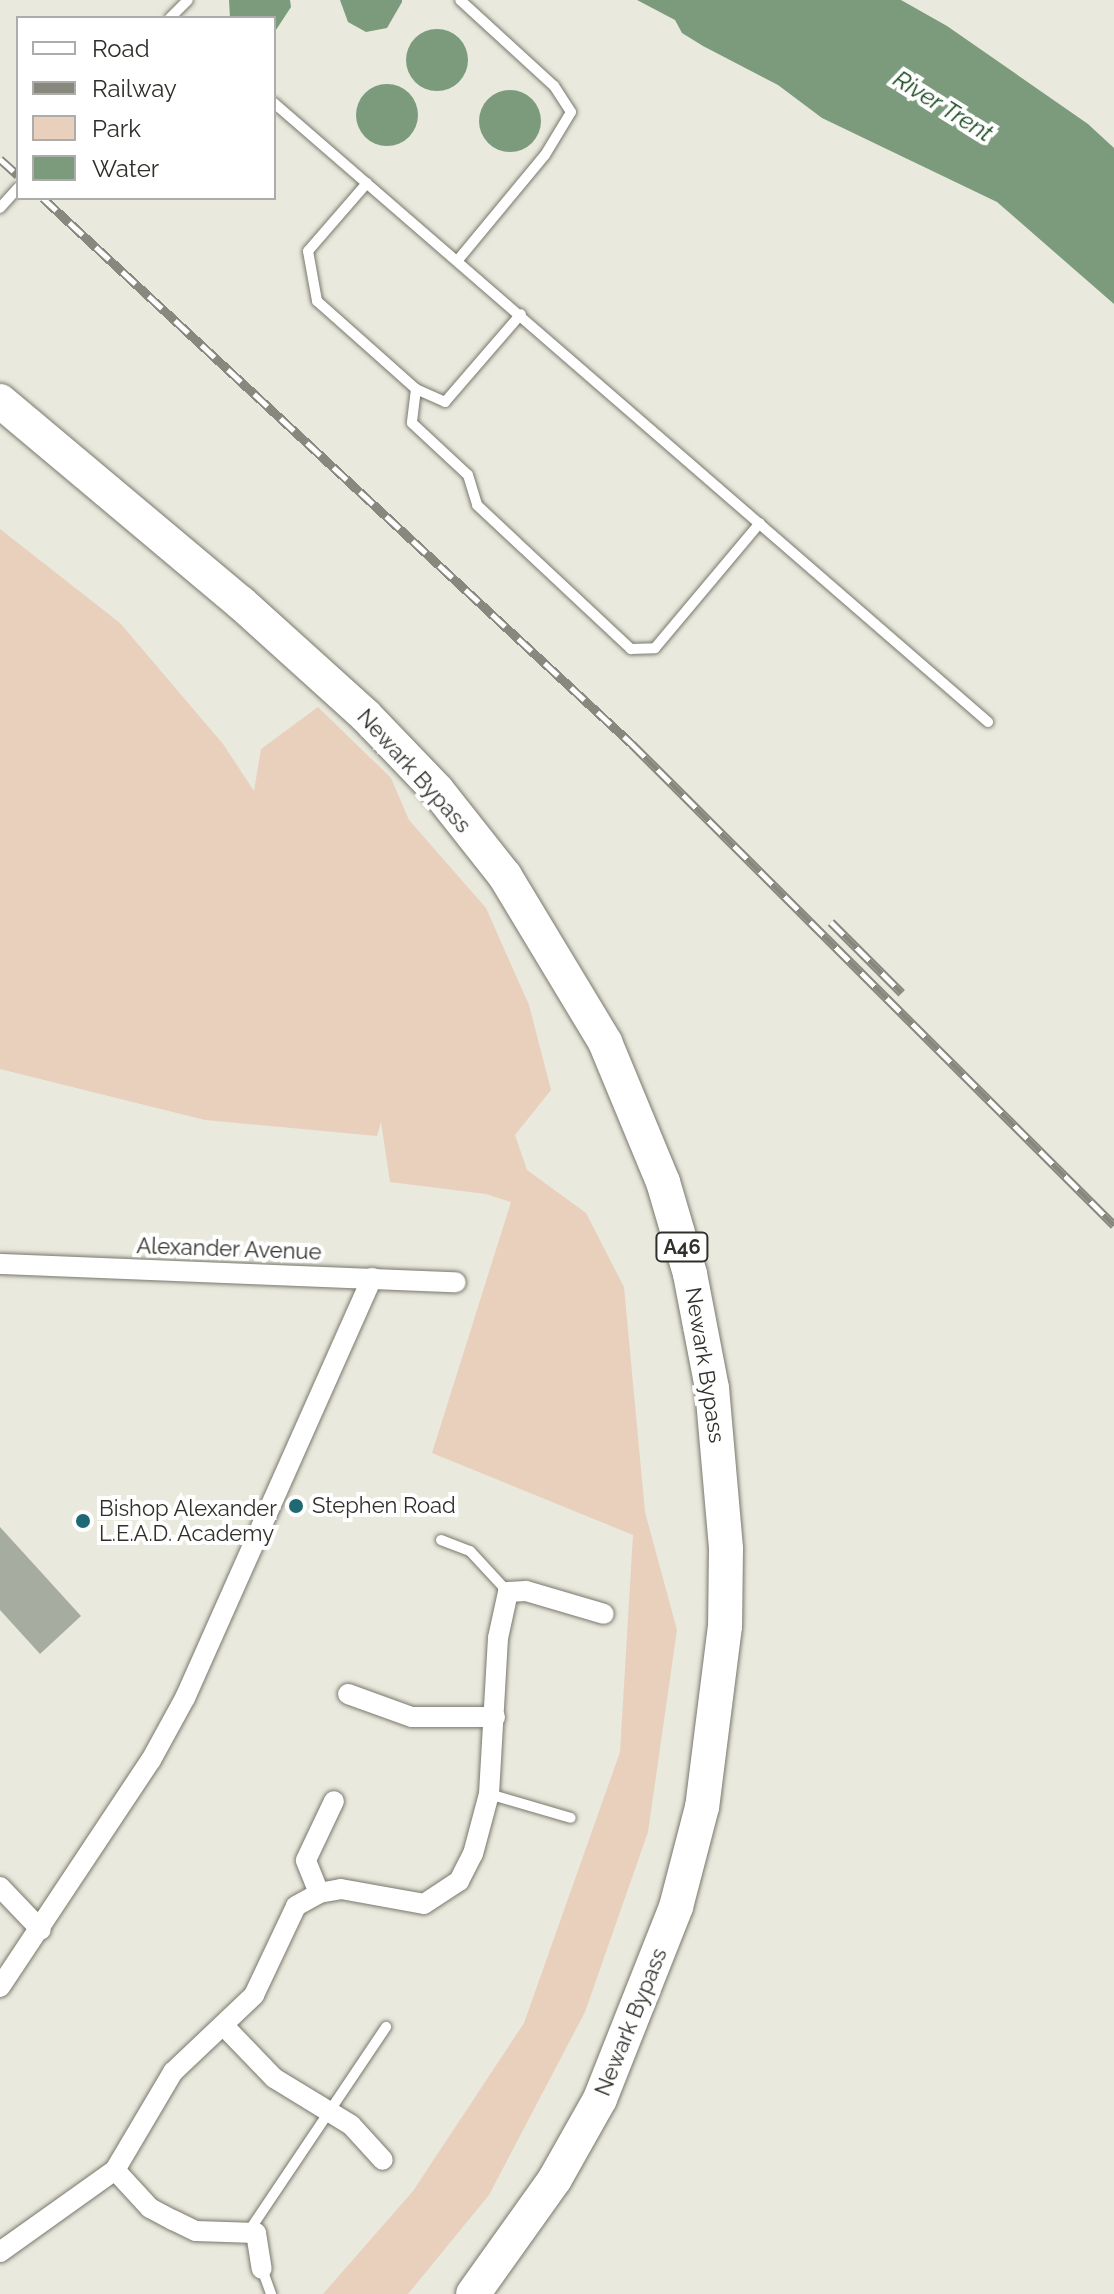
<!DOCTYPE html>
<html>
<head>
<meta charset="utf-8">
<style>
	body { margin:0 }
	#map { position:relative; width:1114px; height:2294px; overflow:hidden; background:#eae9dd; font-family:Raleway,sans-serif }
	div>[style] { position:absolute }
	.green>* { inset:0; background:#e8d0bd }
	.water>* { inset:0; background:#7b9b7c }
	.round { border-radius:50% }
	.building>* { inset:0; background:#a7aca1 }
	.roads { filter:drop-shadow(0 0 2px #79786d) drop-shadow(0 0 2px #79786d) }
	.service>* { height:10px; margin:-5px; padding:0 5px; transform-origin:5px; border-radius:5px; background:#fff }
	.minor>* { height:20px; margin:-10px; padding:0 10px; transform-origin:10px; border-radius:10px; background:#fff }
	.trunk>* { height:34px; margin:-17px; padding:0 17px; transform-origin:17px; border-radius:17px; background:#fff }
	.rail>* { height:9px; margin-top:-4.5px; transform-origin:0; background:repeating-linear-gradient(90deg,#fff 0 18px,#88887f 0 36px); box-sizing:border-box; border-block:2px solid #88887f }
	.dots>* { width:22px; height:22px; translate:-50% -50%; box-sizing:border-box; border:4px solid #fff; border-radius:50% }
	span { translate:-50% -50%; white-space:nowrap; text-align:center; line-height:1.15; -webkit-text-stroke:8px #fff; paint-order:stroke }
	.shield-label span { padding:2px 6px; background:#fff; border:2px solid; border-radius:6px; -webkit-text-stroke-width:0 }
	.shield-label { font-size:20px; color:#30302b; font-weight:700 }
	.street-label { font-size:22px; color:#30302b }
	.poi-label { font-size:22px; color:#30302b }
	.left { translate:0 -50%; text-align:left }
	.water-label { font-size:24px; color:#17481d; font-style:italic }
	.legend { position:absolute; left:16px; top:16px; width:260px; height:184px; box-sizing:border-box; background:#fff; border:2px solid #acacaa; margin:0; padding:10px 14px; list-style:none; font-size:24px; color:#30302b }
	.legend li { display:flex; align-items:center; gap:16px; height:40px }
	.legend b { width:40px; border:2px solid #acacaa }
</style>
</head>
<body>
<div id="map">
	<div class="green">
		<div style="clip-path:polygon(0 529px,120px 623px,223px 744px,254px 791px,261px 749px,318px 707px,391px 778px,409px 820px,486px 908px,529px 1005px,551px 1090px,515px 1135px,527px 1170px,586px 1213px,624px 1287px,645px 1512px,677px 1630px,648px 1832px,585px 2012px,489px 2195px,408px 2294px,323px 2294px,413px 2191px,524px 2023px,620px 1752px,633px 1535px,432px 1453px,511px 1202px,486px 1194px,390px 1182px,381px 1122px,377px 1136px,205px 1120px,0 1069px)"></div>
	</div>
	<div class="water">
		<div style="clip-path:polygon(229px 0,290px 0,291px 7px,274px 33px,274px 18px,230px 18px)"></div>
		<div style="clip-path:polygon(340px 0,402px 0,402px 2px,387px 28px,366px 32px,348px 22px)"></div>
		<div style="clip-path:polygon(637px 0,901px 0,947px 26px,1088px 124px,1114px 148px,1114px 304px,997px 202px,822px 118px,778px 85px,703px 46px,682px 33px,675px 20px)"></div>
		<div class="round" style="left:406px;top:29px;width:62px;height:62px"></div>
		<div class="round" style="left:356px;top:84px;width:62px;height:62px"></div>
		<div class="round" style="left:479px;top:90px;width:62px;height:62px"></div>
	</div>
	<div class="building">
		<div style="clip-path:polygon(0 1527px,81px 1616px,40px 1654px,0 1610px)"></div>
	</div>
	<div class="roads">
		<div class="service">
			<div style="left:170px;top:18px;width:25px;rotate:-45deg"></div>
			<div style="left:274px;top:103px;width:945px;rotate:40.92deg"></div>
			<div style="left:367px;top:183px;width:90px;rotate:130.9deg"></div>
			<div style="left:308px;top:251px;width:51px;rotate:79.8deg"></div>
			<div style="left:317px;top:301px;width:132px;rotate:41.6deg"></div>
			<div style="left:416px;top:389px;width:34px;rotate:97deg"></div>
			<div style="left:412px;top:423px;width:76px;rotate:42.9deg"></div>
			<div style="left:468px;top:475px;width:31px;rotate:73deg"></div>
			<div style="left:477px;top:505px;width:211px;rotate:43.1deg"></div>
			<div style="left:631px;top:649px;width:24px;rotate:-2deg"></div>
			<div style="left:655px;top:648px;width:163px;rotate:-50deg"></div>
			<div style="left:0;top:208px;width:27px;rotate:-48deg"></div>
			<div style="left:458px;top:260px;width:136px;rotate:-50.4deg"></div>
			<div style="left:545px;top:155px;width:50px;rotate:-58.8deg"></div>
			<div style="left:571px;top:112px;width:31px;rotate:-123deg"></div>
			<div style="left:554px;top:86px;width:127px;rotate:-137.5deg"></div>
			<div style="left:416px;top:389px;width:32px;rotate:24deg"></div>
			<div style="left:445px;top:402px;width:116px;rotate:-49.2deg"></div>
			<div style="left:441px;top:1540px;width:31px;rotate:21deg"></div>
			<div style="left:470px;top:1551px;width:56px;rotate:47.2deg"></div>
			<div style="left:489px;top:1794px;width:85px;rotate:16.3deg"></div>
			<div style="left:249px;top:2231px;width:246px;rotate:-56.1deg"></div>
			<div style="left:262px;top:2269px;width:27px;rotate:70deg"></div>
		</div>
		<div class="minor">
			<div style="left:0;top:1264px;width:456px;rotate:2.3deg"></div>
			<div style="left:348px;top:1694px;width:68px;rotate:19.8deg"></div>
			<div style="left:412px;top:1717px;width:83px"></div>
			<div style="left:0;top:1887px;width:59px;rotate:46.4deg"></div>
			<div style="left:319px;top:1893px;width:35px;rotate:-112deg"></div>
			<div style="left:306px;top:1860px;width:65px;rotate:-64.6deg"></div>
			<div style="left:0;top:1987px;width:273px;rotate:-56.4deg"></div>
			<div style="left:151px;top:1760px;width:71px;rotate:-61.3deg"></div>
			<div style="left:185px;top:1698px;width:460px;rotate:-66deg"></div>
			<div style="left:224px;top:2026px;width:72px;rotate:46.1deg"></div>
			<div style="left:274px;top:2078px;width:90px;rotate:31.4deg"></div>
			<div style="left:351px;top:2125px;width:47px;rotate:47.6deg"></div>
			<div style="left:115px;top:2170px;width:52px;rotate:47.4deg"></div>
			<div style="left:150px;top:2208px;width:26px;rotate:28deg"></div>
			<div style="left:173px;top:2220px;width:25px;rotate:26deg"></div>
			<div style="left:196px;top:2231px;width:60px;rotate:1.9deg"></div>
			<div style="left:256px;top:2233px;width:36px;rotate:81deg"></div>
			<div style="left:0;top:2252px;width:141px;rotate:-35.5deg"></div>
			<div style="left:115px;top:2170px;width:114px;rotate:-59.4deg"></div>
			<div style="left:173px;top:2072px;width:112px;rotate:-43.5deg"></div>
			<div style="left:254px;top:1995px;width:98px;rotate:-64.7deg"></div>
			<div style="left:296px;top:1906px;width:26px;rotate:-29deg"></div>
			<div style="left:319px;top:1893px;width:22px;rotate:-10deg"></div>
			<div style="left:341px;top:1889px;width:84px;rotate:10.2deg"></div>
			<div style="left:424px;top:1904px;width:42px;rotate:-33.3deg"></div>
			<div style="left:459px;top:1881px;width:30px;rotate:-63deg"></div>
			<div style="left:473px;top:1854px;width:62px;rotate:-75.1deg"></div>
			<div style="left:489px;top:1794px;width:156px;rotate:-86.7deg"></div>
			<div style="left:498px;top:1638px;width:47px;rotate:-77.7deg"></div>
			<div style="left:508px;top:1592px;width:18px;rotate:-3deg"></div>
			<div style="left:526px;top:1591px;width:81px;rotate:16.4deg"></div>
		</div>
		<div class="trunk">
			<div style="left:0;top:401px;width:314px;rotate:40deg"></div>
			<div style="left:241px;top:603px;width:167px;rotate:42.1deg"></div>
			<div style="left:365px;top:715px;width:104px;rotate:46.2deg"></div>
			<div style="left:437px;top:790px;width:110px;rotate:51.7deg"></div>
			<div style="left:505px;top:876px;width:194px;rotate:58.9deg"></div>
			<div style="left:605px;top:1042px;width:152px;rotate:67.5deg"></div>
			<div style="left:663px;top:1182px;width:96px;rotate:73.6deg"></div>
			<div style="left:690px;top:1274px;width:116px;rotate:79.1deg"></div>
			<div style="left:712px;top:1388px;width:162px;rotate:85deg"></div>
			<div style="left:726px;top:1549px;width:77px;rotate:90.7deg"></div>
			<div style="left:725px;top:1626px;width:182px;rotate:97.2deg"></div>
			<div style="left:702px;top:1807px;width:103px;rotate:104.6deg"></div>
			<div style="left:676px;top:1907px;width:206px;rotate:111.6deg"></div>
			<div style="left:600px;top:2099px;width:92px;rotate:119.4deg"></div>
			<div style="left:555px;top:2179px;width:141px;rotate:125.5deg"></div>
		</div>
	</div>
	<div class="rail">
		<div style="left:0;top:159px;width:24px;rotate:42deg"></div>
		<div style="left:43px;top:198px;width:803px;rotate:42.83deg"></div>
		<div style="left:632px;top:744px;width:681px;rotate:44.94deg"></div>
		<div style="left:831px;top:922px;width:100px;rotate:45deg"></div>
	</div>
	<div class="dots">
		<div style="left:296px;top:1506px;background:#1f6974"></div>
		<div style="left:83px;top:1521px;background:#1f6974"></div>
	</div>
	<div class="shield-label">
		<span style="left:682px;top:1247px">A46</span>
	</div>
	<div class="street-label">
		<span style="left:414px;top:771px;rotate:48deg">Newark Bypass</span>
		<span style="left:229px;top:1249px;rotate:2deg">Alexander Avenue</span>
		<span style="left:705px;top:1365px;rotate:81deg">Newark Bypass</span>
		<span style="left:631px;top:2022px;rotate:-68deg">Newark Bypass</span>
	</div>
	<div class="poi-label">
		<span class="left" style="left:312px;top:1506px">Stephen Road</span>
		<span class="left" style="left:99px;top:1521px">Bishop Alexander<br>L.E.A.D. Academy</span>
	</div>
	<div class="water-label">
		<span style="left:943px;top:106px;rotate:32deg">River Trent</span>
	</div>
	<ul class="legend">
	<li><b style="height:10px;background:#fff"></b>Road</li>
	<li><b style="height:10px;background:#88887f"></b>Railway</li>
	<li><b style="height:22px;background:#e8d0bd"></b>Park</li>
	<li><b style="height:22px;background:#7b9b7c"></b>Water</li>
	</ul>
</div>
</body>
</html>
